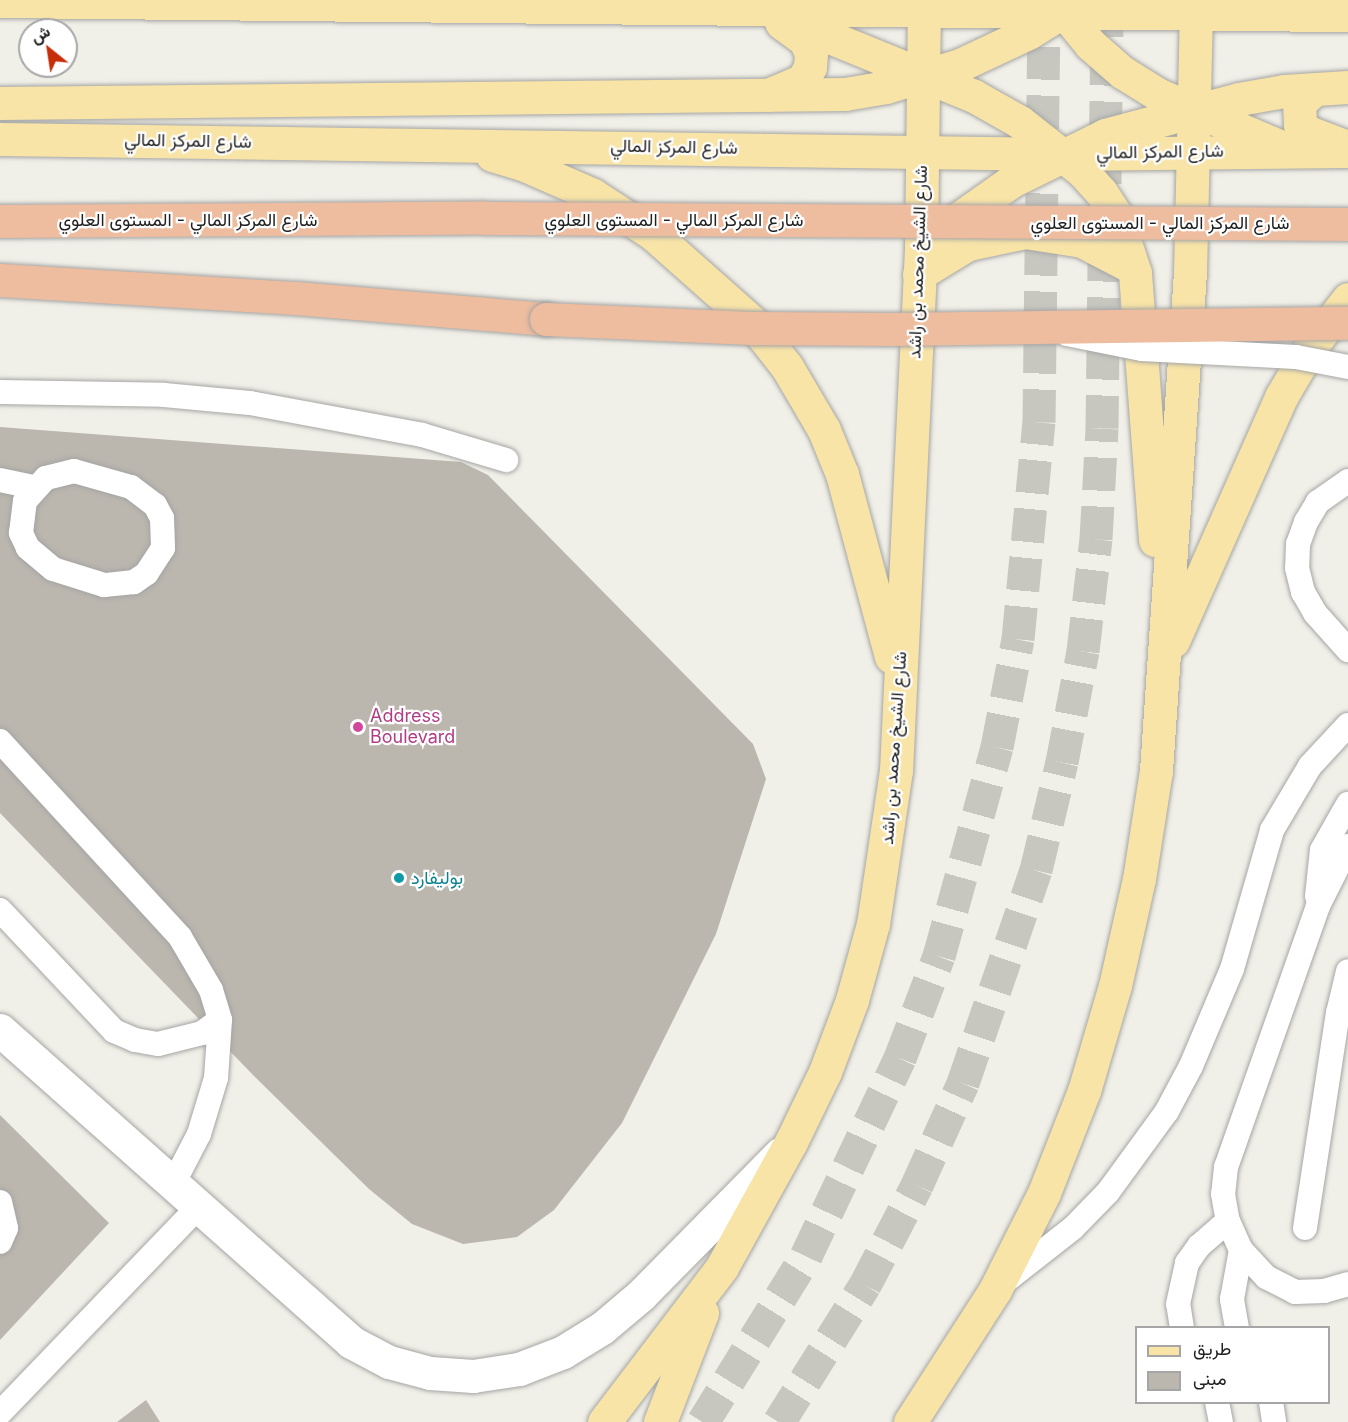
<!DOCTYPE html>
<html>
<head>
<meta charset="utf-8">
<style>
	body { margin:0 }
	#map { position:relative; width:1348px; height:1422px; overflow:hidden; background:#f1f0e8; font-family:Inter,Vazirmatn,sans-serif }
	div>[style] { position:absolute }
	.building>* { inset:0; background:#bbb6ae }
	.secondary-tunnel>* { height:33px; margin-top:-16.5px; transform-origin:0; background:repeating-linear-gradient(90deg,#c7c7c0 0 33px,transparent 0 49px) }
	.roads { filter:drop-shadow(0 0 2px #a5a5a5) drop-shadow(0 0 2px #a5a5a5) }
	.service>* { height:24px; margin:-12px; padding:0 12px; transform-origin:12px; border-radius:12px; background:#fff }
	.minor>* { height:33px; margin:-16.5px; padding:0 16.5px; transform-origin:16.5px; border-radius:16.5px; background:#fff }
	.primary>* { height:33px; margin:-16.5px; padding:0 16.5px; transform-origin:16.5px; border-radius:16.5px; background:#f8e4a7 }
	.trunk>* { height:33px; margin:-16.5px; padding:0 16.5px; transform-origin:16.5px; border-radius:16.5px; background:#eebc9e }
	.bridges { filter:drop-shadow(0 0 2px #a5a5a5) drop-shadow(0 0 2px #a5a5a5) }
	.service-bridge>* { height:24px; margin:-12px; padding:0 12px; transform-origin:12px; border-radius:12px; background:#fff }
	.trunk-bridge>* { height:33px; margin:-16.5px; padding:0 16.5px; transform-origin:16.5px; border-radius:16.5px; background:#eebc9e }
	.dots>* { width:16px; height:16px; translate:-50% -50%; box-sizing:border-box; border:3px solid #fff; border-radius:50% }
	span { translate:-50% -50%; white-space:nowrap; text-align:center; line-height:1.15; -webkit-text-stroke:4.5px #fff; paint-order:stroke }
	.street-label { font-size:18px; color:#212121 }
	.hotel-label { font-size:18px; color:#b23c85 }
	.left { translate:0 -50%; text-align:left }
	.culture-label { font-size:18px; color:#0d838f }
	.legend { position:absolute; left:1135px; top:1326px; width:195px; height:78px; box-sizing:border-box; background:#fff; border:2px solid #a6a6a6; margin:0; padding:8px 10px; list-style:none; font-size:18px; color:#212121 }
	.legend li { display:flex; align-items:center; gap:12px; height:30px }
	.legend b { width:30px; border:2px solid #a6a6a6 }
	.north { position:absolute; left:18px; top:18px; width:60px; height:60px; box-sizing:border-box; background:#fff; border:2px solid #a6a6a6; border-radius:50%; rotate:330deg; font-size:16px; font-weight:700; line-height:24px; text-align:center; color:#212121 }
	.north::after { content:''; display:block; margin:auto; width:21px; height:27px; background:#c82d0a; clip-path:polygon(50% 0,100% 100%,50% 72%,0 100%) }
</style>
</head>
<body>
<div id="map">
	<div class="building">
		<div style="clip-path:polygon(0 427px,461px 462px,488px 475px,753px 744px,766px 779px,716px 934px,622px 1123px,554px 1210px,517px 1237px,463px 1244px,412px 1224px,369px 1189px,254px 1076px,0 813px)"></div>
		<div style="clip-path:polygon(0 1115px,109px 1223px,0 1340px)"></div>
		<div style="clip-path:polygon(146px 1400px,160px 1422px,117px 1422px)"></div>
	</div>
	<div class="secondary-tunnel">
		<div style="left:703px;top:1422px;width:195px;rotate:-58.2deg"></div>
		<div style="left:806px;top:1256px;width:219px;rotate:-64.6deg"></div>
		<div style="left:900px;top:1058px;width:109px;rotate:-69.1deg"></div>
		<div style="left:939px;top:956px;width:217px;rotate:-74.5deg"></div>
		<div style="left:997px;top:747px;width:110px;rotate:-79deg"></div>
		<div style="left:1018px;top:639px;width:218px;rotate:-84.5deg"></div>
		<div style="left:1039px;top:422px;width:422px;rotate:-89.3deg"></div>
		<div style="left:779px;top:1422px;width:162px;rotate:-57.9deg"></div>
		<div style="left:865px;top:1285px;width:113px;rotate:-62.5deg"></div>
		<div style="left:917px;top:1185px;width:112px;rotate:-65.7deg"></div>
		<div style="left:963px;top:1083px;width:225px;rotate:-71.1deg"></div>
		<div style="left:1036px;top:870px;width:111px;rotate:-76.5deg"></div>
		<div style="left:1062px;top:762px;width:113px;rotate:-79.3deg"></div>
		<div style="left:1083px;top:651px;width:113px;rotate:-83.4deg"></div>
		<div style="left:1096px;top:539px;width:111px;rotate:-86.9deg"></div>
		<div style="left:1102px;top:428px;width:428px;rotate:-89.3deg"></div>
	</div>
	<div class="roads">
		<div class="service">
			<div style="left:0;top:392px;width:164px;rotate:1deg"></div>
			<div style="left:164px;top:395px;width:86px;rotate:5.3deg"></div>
			<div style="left:250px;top:403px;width:175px;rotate:10.5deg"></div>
			<div style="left:422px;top:435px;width:88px;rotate:16.6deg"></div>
			<div style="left:74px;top:471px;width:59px;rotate:15.7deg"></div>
			<div style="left:131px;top:487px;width:30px;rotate:37deg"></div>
			<div style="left:155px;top:505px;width:15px;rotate:62deg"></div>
			<div style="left:162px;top:518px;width:30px;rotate:88deg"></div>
			<div style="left:163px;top:548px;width:30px;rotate:123deg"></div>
			<div style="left:147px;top:573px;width:16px;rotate:145deg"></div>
			<div style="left:134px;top:582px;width:30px;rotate:174deg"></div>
			<div style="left:104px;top:585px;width:53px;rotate:-162.6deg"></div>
			<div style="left:53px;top:569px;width:33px;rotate:-140deg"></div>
			<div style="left:28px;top:548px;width:17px;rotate:-115deg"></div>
			<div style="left:21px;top:533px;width:32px;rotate:-83deg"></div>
			<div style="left:25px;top:501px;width:31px;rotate:-48deg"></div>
			<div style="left:46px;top:478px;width:29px;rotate:-14deg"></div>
			<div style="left:0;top:480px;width:35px;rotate:12deg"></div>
			<div style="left:1348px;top:481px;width:37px;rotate:145deg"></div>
			<div style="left:1318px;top:502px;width:23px;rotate:121deg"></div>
			<div style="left:1306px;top:522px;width:23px;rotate:110deg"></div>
			<div style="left:1298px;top:544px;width:24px;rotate:92deg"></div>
			<div style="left:1297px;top:568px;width:25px;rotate:76deg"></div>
			<div style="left:1303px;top:592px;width:24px;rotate:60deg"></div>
			<div style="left:1315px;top:613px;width:50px;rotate:48.3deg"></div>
			<div style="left:0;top:741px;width:266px;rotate:47.4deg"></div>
			<div style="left:180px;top:937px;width:61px;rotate:59.7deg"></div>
			<div style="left:211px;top:990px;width:31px;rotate:73deg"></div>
			<div style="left:220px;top:1020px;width:58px;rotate:93.9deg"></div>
			<div style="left:216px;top:1078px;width:59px;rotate:106.9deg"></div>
			<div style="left:199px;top:1134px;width:59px;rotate:117.4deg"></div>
			<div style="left:1348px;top:846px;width:67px;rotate:116.6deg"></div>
			<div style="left:1318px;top:906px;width:277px;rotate:109.4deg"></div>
			<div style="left:1226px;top:1167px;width:27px;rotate:96deg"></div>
			<div style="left:1223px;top:1194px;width:27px;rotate:80deg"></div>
			<div style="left:1228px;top:1221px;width:32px;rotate:66deg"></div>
			<div style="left:1241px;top:1250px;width:37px;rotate:47deg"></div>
			<div style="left:1266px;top:1277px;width:33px;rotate:27deg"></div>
			<div style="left:1295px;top:1292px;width:29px;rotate:-2deg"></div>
			<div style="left:1324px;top:1291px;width:25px;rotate:-16deg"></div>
			<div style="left:1317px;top:896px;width:46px;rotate:-83.8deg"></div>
			<div style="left:1322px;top:850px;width:53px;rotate:-60.5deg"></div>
			<div style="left:0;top:910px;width:166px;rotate:46.7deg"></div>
			<div style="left:114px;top:1031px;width:23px;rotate:23deg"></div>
			<div style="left:135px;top:1040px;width:23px;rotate:10deg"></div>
			<div style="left:158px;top:1044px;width:45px;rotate:-14deg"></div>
			<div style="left:202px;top:1033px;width:22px;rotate:-36deg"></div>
			<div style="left:0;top:1202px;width:27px;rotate:77deg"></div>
			<div style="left:6px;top:1228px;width:15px;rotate:113deg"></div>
			<div style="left:1305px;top:1228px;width:218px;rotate:-81.3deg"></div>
			<div style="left:1338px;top:1013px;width:43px;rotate:-76.6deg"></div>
			<div style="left:999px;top:1286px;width:94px;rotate:-38.1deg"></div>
			<div style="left:1073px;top:1228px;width:50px;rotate:-45.8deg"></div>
			<div style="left:1108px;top:1192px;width:100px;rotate:-53.9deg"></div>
			<div style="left:1167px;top:1111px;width:51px;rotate:-61.9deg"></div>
			<div style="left:1191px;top:1066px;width:105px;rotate:-67.1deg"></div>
			<div style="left:1232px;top:969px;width:145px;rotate:-73.9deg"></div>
			<div style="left:1272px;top:830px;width:74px;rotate:-59.3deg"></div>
			<div style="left:1310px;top:766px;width:56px;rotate:-47.2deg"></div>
			<div style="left:1182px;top:1328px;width:24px;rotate:-99deg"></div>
			<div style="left:1178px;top:1304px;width:42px;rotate:-77.6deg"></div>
			<div style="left:1187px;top:1263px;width:21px;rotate:-55deg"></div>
			<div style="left:1199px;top:1246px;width:38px;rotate:-41deg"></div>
			<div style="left:1237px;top:1328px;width:29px;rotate:-100deg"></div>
			<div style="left:1232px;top:1299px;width:50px;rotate:-79.6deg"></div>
			<div style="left:1217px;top:1402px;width:20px;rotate:79deg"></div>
			<div style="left:1271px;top:1402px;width:20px;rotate:81deg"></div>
			<div style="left:0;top:1413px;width:284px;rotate:-46.1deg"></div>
		</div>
		<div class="minor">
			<div style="left:0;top:1030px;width:470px;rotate:41.6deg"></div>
			<div style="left:351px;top:1342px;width:43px;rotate:27.8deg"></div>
			<div style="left:389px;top:1362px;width:42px;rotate:15deg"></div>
			<div style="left:430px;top:1373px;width:43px;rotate:4deg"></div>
			<div style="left:473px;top:1376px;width:47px;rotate:-8.7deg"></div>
			<div style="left:519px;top:1369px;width:47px;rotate:-21.1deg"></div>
			<div style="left:563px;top:1352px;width:46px;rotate:-31.6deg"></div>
			<div style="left:602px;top:1328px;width:51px;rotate:-40.2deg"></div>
			<div style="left:641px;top:1295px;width:198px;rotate:-45.4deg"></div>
		</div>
		<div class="primary">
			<div style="left:0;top:1px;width:1348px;rotate:0.6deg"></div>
			<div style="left:1056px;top:2px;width:54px;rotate:51deg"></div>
			<div style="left:1090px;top:44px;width:43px;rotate:41.2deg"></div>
			<div style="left:1122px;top:72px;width:44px;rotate:31.9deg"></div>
			<div style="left:1159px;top:95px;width:128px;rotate:23deg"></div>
			<div style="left:778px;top:16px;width:212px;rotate:22.2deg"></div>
			<div style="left:974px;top:96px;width:53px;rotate:29.5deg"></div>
			<div style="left:1020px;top:122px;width:79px;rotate:38.3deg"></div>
			<div style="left:1082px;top:171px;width:28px;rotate:48deg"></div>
			<div style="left:1101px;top:192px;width:27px;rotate:57deg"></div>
			<div style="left:1116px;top:215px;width:61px;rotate:71.9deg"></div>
			<div style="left:1135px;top:273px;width:268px;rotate:85.7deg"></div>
			<div style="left:1315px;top:89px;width:21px;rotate:139deg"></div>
			<div style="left:1299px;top:103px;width:22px;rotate:87deg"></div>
			<div style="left:1300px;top:125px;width:11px;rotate:41deg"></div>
			<div style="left:1308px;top:132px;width:39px;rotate:21deg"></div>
			<div style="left:768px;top:95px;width:38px;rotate:-23deg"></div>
			<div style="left:803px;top:80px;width:15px;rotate:-62deg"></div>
			<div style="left:810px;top:67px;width:14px;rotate:-86deg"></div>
			<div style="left:811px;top:53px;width:14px;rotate:-115deg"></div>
			<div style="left:805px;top:40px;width:29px;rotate:-144deg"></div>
			<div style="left:0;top:103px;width:845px;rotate:-0.61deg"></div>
			<div style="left:845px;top:94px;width:42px;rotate:-9.7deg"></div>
			<div style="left:886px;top:87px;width:77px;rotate:-16.6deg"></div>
			<div style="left:960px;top:65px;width:77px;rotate:-25.2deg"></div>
			<div style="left:1030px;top:32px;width:40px;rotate:-32deg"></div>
			<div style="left:0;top:139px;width:1061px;rotate:0.81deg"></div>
			<div style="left:1061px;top:154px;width:287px;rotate:-0.6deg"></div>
			<div style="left:492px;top:155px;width:37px;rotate:17deg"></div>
			<div style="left:527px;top:166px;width:72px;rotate:23.7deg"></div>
			<div style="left:593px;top:195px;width:72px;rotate:33deg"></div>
			<div style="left:653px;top:234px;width:131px;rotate:41.6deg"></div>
			<div style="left:751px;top:321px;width:58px;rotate:52deg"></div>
			<div style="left:787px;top:367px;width:73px;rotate:59.6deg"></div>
			<div style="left:824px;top:430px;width:48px;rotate:67.8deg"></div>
			<div style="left:842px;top:474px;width:189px;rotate:75deg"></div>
			<div style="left:941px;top:231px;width:87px;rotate:-35.2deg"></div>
			<div style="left:1012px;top:181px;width:104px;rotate:-26.3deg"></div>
			<div style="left:1105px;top:135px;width:139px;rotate:-15deg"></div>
			<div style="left:1239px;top:99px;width:46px;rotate:-10.1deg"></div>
			<div style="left:1284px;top:91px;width:64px;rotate:-3.6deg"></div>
			<div style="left:919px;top:274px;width:57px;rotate:-31.5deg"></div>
			<div style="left:968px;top:244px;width:58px;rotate:-11.9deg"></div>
			<div style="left:1025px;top:232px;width:58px;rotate:9deg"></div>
			<div style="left:1082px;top:241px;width:56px;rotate:27.5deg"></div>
			<div style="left:1173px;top:641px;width:267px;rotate:-66.1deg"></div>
			<div style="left:1281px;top:397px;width:57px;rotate:-59.4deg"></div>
			<div style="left:1310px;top:348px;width:62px;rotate:-52.2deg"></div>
			<div style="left:604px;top:1422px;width:195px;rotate:-52.7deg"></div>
			<div style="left:722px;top:1267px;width:143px;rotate:-61.1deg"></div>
			<div style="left:791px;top:1142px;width:78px;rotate:-64.1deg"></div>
			<div style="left:825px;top:1072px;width:77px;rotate:-69.4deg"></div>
			<div style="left:852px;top:1000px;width:79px;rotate:-74.6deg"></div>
			<div style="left:873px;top:924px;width:155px;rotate:-81.5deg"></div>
			<div style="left:896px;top:771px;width:523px;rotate:-87.26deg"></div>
			<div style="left:921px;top:249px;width:249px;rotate:-89.3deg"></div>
			<div style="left:660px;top:1422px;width:117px;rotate:-68.9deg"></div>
			<div style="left:910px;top:1422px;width:157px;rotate:-57.2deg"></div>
			<div style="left:995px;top:1290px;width:109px;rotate:-63.2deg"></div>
			<div style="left:1044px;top:1193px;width:110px;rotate:-68.6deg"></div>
			<div style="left:1084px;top:1091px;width:109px;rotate:-73.6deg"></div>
			<div style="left:1115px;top:986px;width:110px;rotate:-77.4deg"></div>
			<div style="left:1139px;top:879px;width:109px;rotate:-81.1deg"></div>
			<div style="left:1156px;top:771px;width:499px;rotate:-86.1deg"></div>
			<div style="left:1190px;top:273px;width:273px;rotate:-88.7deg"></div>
		</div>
		<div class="trunk">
			<div style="left:0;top:280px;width:297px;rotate:3.5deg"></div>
			<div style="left:296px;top:298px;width:251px;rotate:4.8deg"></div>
		</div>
	</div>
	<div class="bridges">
		<div class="service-bridge">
			<div style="left:1067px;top:334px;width:76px;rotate:11.3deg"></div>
			<div style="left:1142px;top:349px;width:154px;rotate:3deg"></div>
			<div style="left:1296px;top:357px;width:53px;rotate:10.9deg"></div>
		</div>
		<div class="trunk-bridge">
			<div style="left:0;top:221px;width:486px;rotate:-0.4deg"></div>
			<div style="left:486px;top:218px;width:862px;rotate:0.4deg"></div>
			<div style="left:546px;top:319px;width:210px;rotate:2.5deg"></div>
			<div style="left:756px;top:328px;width:136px;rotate:0.4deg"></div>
			<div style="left:892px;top:329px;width:456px;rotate:-0.8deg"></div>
		</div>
	</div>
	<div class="dots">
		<div style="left:358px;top:727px;background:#d1479c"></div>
		<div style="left:399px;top:878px;background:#0f9aa8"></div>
	</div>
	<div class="street-label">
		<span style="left:188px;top:141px;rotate:1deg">شارع المركز المالي</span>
		<span style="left:674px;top:147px;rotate:1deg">شارع المركز المالي</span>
		<span style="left:1160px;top:152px;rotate:-1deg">شارع المركز المالي</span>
		<span style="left:188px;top:220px">شارع المركز المالي - المستوى العلوي</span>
		<span style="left:674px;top:220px">شارع المركز المالي - المستوى العلوي</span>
		<span style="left:1160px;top:223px">شارع المركز المالي - المستوى العلوي</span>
		<span style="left:918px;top:262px;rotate:-88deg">شارع الشيخ محمد بن راشد</span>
		<span style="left:894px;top:748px;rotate:-86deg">شارع الشيخ محمد بن راشد</span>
	</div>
	<div class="hotel-label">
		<span class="left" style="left:370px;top:727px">Address<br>Boulevard</span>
	</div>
	<div class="culture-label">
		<span class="left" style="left:411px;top:878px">بوليفارد</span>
	</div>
	<ul class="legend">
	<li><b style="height:8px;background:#f8e4a7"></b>طريق</li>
	<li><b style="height:16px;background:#bbb6ae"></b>مبنى</li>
	</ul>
	<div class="north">ش</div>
</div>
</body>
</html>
